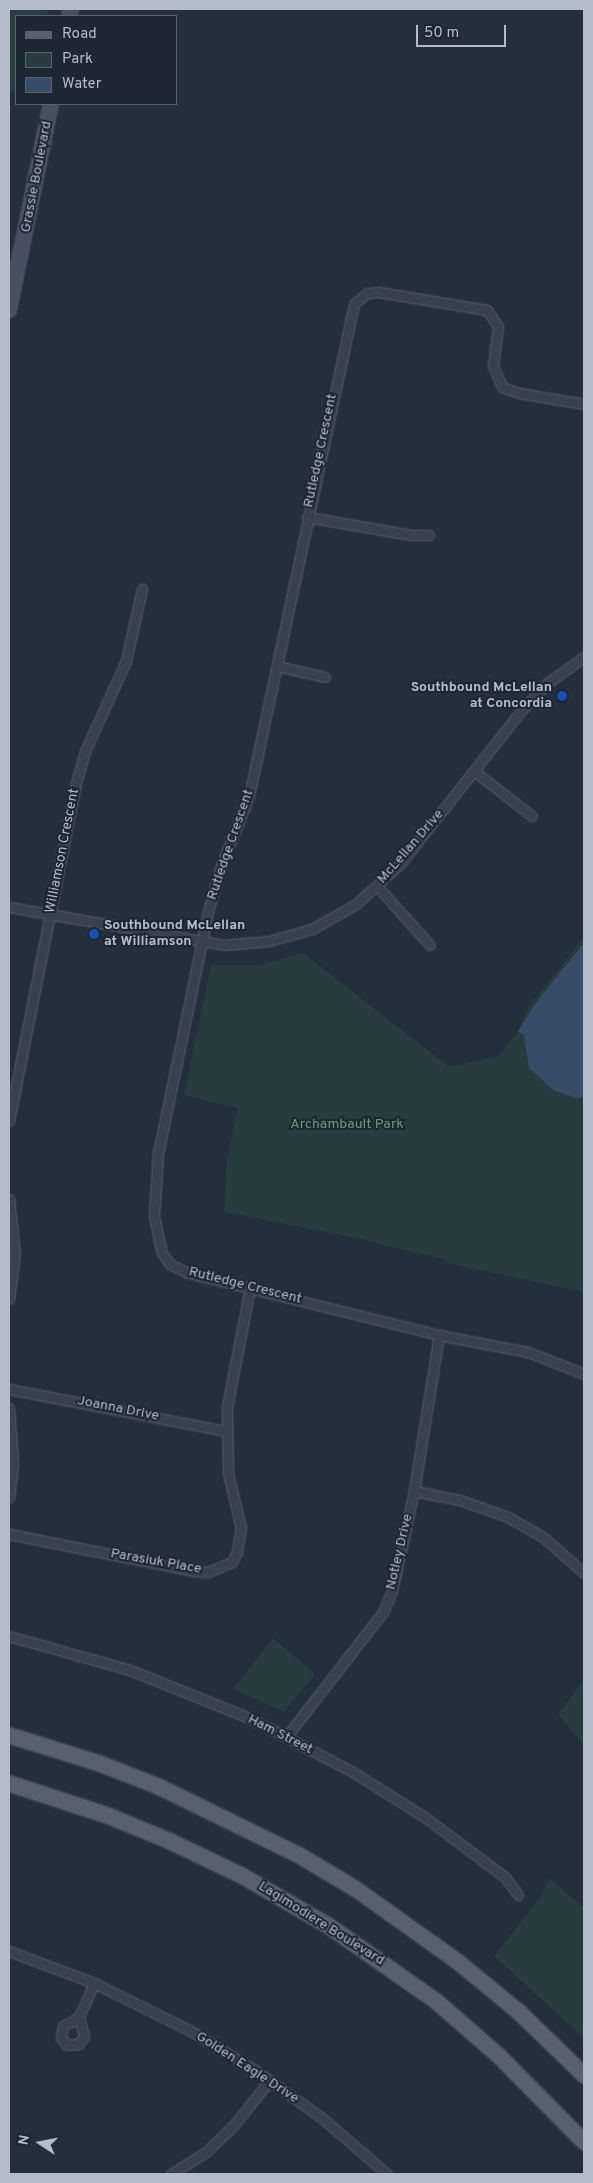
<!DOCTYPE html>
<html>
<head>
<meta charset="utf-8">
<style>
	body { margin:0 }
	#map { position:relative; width:593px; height:2183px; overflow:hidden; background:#242f3e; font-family:Overpass,sans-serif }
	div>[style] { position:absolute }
	.green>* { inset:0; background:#263c3f }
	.water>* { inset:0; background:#394c67 }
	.roads { filter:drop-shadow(0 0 1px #565f6c) drop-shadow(0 0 1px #565f6c) }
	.minor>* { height:9px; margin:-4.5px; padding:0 4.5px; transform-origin:4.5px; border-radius:4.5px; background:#38414e }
	.secondary>* { height:14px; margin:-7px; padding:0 7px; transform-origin:7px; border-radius:7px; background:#465061 }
	.primary>* { height:15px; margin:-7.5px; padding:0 7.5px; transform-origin:7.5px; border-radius:7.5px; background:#56606e }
	.dots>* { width:14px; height:14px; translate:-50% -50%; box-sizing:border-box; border:2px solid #1d2633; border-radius:50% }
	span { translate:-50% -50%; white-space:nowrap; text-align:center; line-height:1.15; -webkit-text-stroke:4px #1d2633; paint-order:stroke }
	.street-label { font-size:14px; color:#b4bcc9 }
	.poi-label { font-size:14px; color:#b4bcc9; font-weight:700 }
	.right { translate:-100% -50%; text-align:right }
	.left { translate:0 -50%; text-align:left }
	.park-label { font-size:14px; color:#6b9a76 }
	.frame { position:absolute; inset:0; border:10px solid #b4bcc9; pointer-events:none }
	.legend { position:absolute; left:15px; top:15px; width:162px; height:90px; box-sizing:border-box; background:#1d2633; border:1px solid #59626f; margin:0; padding:6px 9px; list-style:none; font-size:15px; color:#b4bcc9 }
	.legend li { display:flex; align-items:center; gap:10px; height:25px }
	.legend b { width:25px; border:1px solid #59626f }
	.north { position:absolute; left:15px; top:2118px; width:50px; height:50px; -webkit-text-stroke:4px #1d2633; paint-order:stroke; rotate:281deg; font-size:14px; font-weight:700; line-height:20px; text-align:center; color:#b4bcc9 }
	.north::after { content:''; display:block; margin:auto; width:18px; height:22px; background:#b4bcc9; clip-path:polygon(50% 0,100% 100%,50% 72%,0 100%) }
	.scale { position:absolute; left:416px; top:25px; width:90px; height:22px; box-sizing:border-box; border:2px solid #b4bcc9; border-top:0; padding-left:6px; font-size:15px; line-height:18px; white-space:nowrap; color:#b4bcc9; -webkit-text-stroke:4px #1d2633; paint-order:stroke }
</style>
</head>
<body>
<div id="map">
	<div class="green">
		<div style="clip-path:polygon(9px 9px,48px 9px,47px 16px,16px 16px,16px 92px,9px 90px)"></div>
		<div style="clip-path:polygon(584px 937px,584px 1292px,447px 1263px,447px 1260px,360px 1239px,224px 1212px,227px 1159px,238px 1108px,184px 1095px,211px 965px,260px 965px,303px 953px,449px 1067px,499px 1056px,518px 1031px,529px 1006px)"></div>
		<div style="clip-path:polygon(273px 1638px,315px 1674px,284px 1712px,233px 1689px)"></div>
		<div style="clip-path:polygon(584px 1680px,584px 1746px,558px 1714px)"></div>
		<div style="clip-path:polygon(549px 1878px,584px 1908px,584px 2038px,494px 1956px,542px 1895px)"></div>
	</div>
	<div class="water">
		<div style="clip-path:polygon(584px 943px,584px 1097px,576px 1098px,553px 1090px,529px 1068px,524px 1035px,518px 1031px,538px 1000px)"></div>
	</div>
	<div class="roads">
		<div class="minor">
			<div style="left:584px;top:404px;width:66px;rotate:-170.4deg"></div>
			<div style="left:519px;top:393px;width:18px;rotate:-161deg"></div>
			<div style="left:502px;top:387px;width:23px;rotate:-113deg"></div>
			<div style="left:493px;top:366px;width:40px;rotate:-82.9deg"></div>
			<div style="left:498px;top:326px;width:19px;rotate:-125deg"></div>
			<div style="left:487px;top:310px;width:110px;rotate:-170.6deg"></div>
			<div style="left:378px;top:292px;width:11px;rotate:175deg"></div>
			<div style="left:367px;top:293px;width:17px;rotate:140deg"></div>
			<div style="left:354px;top:304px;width:503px;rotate:102.05deg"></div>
			<div style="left:249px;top:796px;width:78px;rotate:111.9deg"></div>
			<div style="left:220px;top:868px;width:46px;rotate:105.3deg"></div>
			<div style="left:208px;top:912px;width:246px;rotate:101.7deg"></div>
			<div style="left:158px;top:1153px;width:63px;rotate:93.6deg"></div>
			<div style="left:154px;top:1216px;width:38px;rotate:78deg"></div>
			<div style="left:162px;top:1253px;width:14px;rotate:54deg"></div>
			<div style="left:170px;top:1264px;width:20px;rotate:27deg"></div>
			<div style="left:188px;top:1273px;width:259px;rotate:13.9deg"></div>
			<div style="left:439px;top:1335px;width:91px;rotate:10.8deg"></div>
			<div style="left:528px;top:1352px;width:60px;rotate:21.4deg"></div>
			<div style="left:307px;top:517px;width:106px;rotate:9.8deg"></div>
			<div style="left:411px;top:535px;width:18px"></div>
			<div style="left:277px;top:666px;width:49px;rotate:12.9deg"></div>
			<div style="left:474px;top:771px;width:73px;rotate:37.8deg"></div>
			<div style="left:377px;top:886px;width:79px;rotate:48.1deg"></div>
			<div style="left:9px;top:907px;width:218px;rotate:10deg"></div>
			<div style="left:224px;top:945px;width:45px;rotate:-5.1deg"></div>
			<div style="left:269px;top:941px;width:45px;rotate:-15.6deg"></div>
			<div style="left:312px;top:929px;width:51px;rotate:-29.6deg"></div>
			<div style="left:356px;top:904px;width:59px;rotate:-42.3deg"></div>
			<div style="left:400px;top:864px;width:195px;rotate:-51.7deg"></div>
			<div style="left:521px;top:711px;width:37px;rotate:-47deg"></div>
			<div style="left:546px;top:684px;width:47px;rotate:-35.4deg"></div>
			<div style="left:9px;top:1121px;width:345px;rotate:-78.8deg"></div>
			<div style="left:76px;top:783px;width:35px;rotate:-74deg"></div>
			<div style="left:86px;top:749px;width:97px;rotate:-65.6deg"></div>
			<div style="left:126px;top:661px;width:74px;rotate:-77.5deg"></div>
			<div style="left:9px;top:1199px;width:54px;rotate:83.7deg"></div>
			<div style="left:15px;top:1253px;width:46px;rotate:97.4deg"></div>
			<div style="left:9px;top:1389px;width:221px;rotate:11deg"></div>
			<div style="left:9px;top:1408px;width:56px;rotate:85.9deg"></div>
			<div style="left:13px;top:1464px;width:34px;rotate:97deg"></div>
			<div style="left:414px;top:1491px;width:47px;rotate:11.1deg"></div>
			<div style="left:460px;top:1500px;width:51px;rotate:19.5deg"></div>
			<div style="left:508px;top:1517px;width:40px;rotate:29.7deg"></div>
			<div style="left:543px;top:1537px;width:55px;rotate:41.3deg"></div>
			<div style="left:9px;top:1534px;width:189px;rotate:11.3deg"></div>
			<div style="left:194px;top:1571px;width:14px;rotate:4deg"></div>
			<div style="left:208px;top:1572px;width:26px;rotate:-23deg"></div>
			<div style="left:232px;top:1562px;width:11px;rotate:-63deg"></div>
			<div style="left:237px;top:1552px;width:24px;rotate:-81deg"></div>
			<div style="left:241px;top:1528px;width:57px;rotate:-103.3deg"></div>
			<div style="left:228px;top:1473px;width:66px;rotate:-90.9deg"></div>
			<div style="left:227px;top:1407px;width:122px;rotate:-79.1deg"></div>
			<div style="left:9px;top:1636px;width:126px;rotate:15.7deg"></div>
			<div style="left:130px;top:1670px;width:126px;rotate:21.9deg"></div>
			<div style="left:247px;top:1717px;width:44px;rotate:27.1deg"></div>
			<div style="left:286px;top:1737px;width:76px;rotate:27.6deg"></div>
			<div style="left:353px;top:1772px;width:86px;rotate:32.2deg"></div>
			<div style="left:426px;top:1818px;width:99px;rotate:36.8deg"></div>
			<div style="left:505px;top:1877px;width:22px;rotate:54deg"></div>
			<div style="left:286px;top:1737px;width:158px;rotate:-52.2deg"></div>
			<div style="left:383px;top:1612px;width:23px;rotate:-67deg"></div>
			<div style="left:392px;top:1591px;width:102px;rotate:-77.6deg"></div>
			<div style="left:414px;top:1491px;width:158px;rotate:-80.9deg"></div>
			<div style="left:9px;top:1951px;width:91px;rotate:20.6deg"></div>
			<div style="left:94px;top:1983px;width:108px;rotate:26.3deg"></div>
			<div style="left:191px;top:2031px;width:75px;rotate:31.4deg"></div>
			<div style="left:255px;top:2070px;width:82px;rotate:35.6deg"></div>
			<div style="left:322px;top:2118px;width:86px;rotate:40.7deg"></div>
			<div style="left:79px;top:2017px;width:20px;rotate:75deg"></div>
			<div style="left:84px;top:2036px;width:9px;rotate:122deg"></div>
			<div style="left:79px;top:2044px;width:12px;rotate:175deg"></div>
			<div style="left:67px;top:2045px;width:9px;rotate:-131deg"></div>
			<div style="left:61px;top:2038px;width:12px;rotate:-81deg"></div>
			<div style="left:63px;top:2026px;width:18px;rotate:-29deg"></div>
			<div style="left:79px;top:2017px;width:37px;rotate:-66deg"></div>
			<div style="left:171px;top:2174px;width:41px;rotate:-32.2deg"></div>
			<div style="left:206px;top:2152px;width:37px;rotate:-44deg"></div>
			<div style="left:233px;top:2126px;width:59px;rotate:-51.2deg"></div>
		</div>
		<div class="secondary">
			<div style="left:69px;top:16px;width:7px;rotate:-74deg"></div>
			<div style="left:9px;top:310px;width:210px;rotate:-78.5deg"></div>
		</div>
		<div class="primary">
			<div style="left:9px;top:1735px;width:94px;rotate:17.3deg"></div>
			<div style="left:99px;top:1763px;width:63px;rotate:21.3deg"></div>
			<div style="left:158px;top:1786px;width:157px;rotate:26.1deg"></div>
			<div style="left:299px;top:1855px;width:66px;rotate:30.8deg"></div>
			<div style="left:356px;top:1889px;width:124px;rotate:35.5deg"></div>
			<div style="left:457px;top:1961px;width:80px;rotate:39.4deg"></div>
			<div style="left:519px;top:2012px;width:91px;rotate:44.1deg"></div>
			<div style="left:9px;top:1783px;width:103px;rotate:18.1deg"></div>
			<div style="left:107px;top:1815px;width:68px;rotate:22.4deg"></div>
			<div style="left:170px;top:1841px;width:81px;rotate:25.6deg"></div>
			<div style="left:243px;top:1876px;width:99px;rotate:30.2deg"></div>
			<div style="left:329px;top:1926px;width:131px;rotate:35deg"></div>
			<div style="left:436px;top:2001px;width:82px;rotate:41.1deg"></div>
			<div style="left:498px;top:2055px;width:122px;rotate:45.3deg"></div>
		</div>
	</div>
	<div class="dots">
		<div style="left:562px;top:696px;background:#1a4fb4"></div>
		<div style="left:94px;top:934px;background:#1a4fb4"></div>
	</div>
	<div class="street-label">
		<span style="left:37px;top:177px;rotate:-79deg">Grassie Boulevard</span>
		<span style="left:321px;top:451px;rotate:-78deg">Rutledge Crescent</span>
		<span style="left:231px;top:845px;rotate:-71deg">Rutledge Crescent</span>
		<span style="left:411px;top:847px;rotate:-49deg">McLellan Drive</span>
		<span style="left:63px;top:851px;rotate:-79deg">Williamson Crescent</span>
		<span style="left:245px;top:1286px;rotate:14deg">Rutledge Crescent</span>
		<span style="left:118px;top:1409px;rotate:11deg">Joanna Drive</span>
		<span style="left:400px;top:1552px;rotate:-77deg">Notley Drive</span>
		<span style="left:156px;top:1562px;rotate:10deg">Parasiuk Place</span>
		<span style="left:280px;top:1735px;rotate:27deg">Ham Street</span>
		<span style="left:321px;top:1924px;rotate:32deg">Lagimodiere Boulevard</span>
		<span style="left:247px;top:2068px;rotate:33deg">Golden Eagle Drive</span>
	</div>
	<div class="poi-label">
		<span class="right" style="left:552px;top:696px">Southbound McLellan<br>at Concordia</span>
		<span class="left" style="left:104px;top:934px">Southbound McLellan<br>at Williamson</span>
	</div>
	<div class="park-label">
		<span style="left:347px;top:1125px">Archambault Park</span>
	</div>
	<div class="frame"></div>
	<ul class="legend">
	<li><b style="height:6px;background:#56606e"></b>Road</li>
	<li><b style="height:14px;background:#263c3f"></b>Park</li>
	<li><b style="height:14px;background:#394c67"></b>Water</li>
	</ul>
	<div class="north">N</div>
	<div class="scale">50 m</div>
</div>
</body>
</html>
